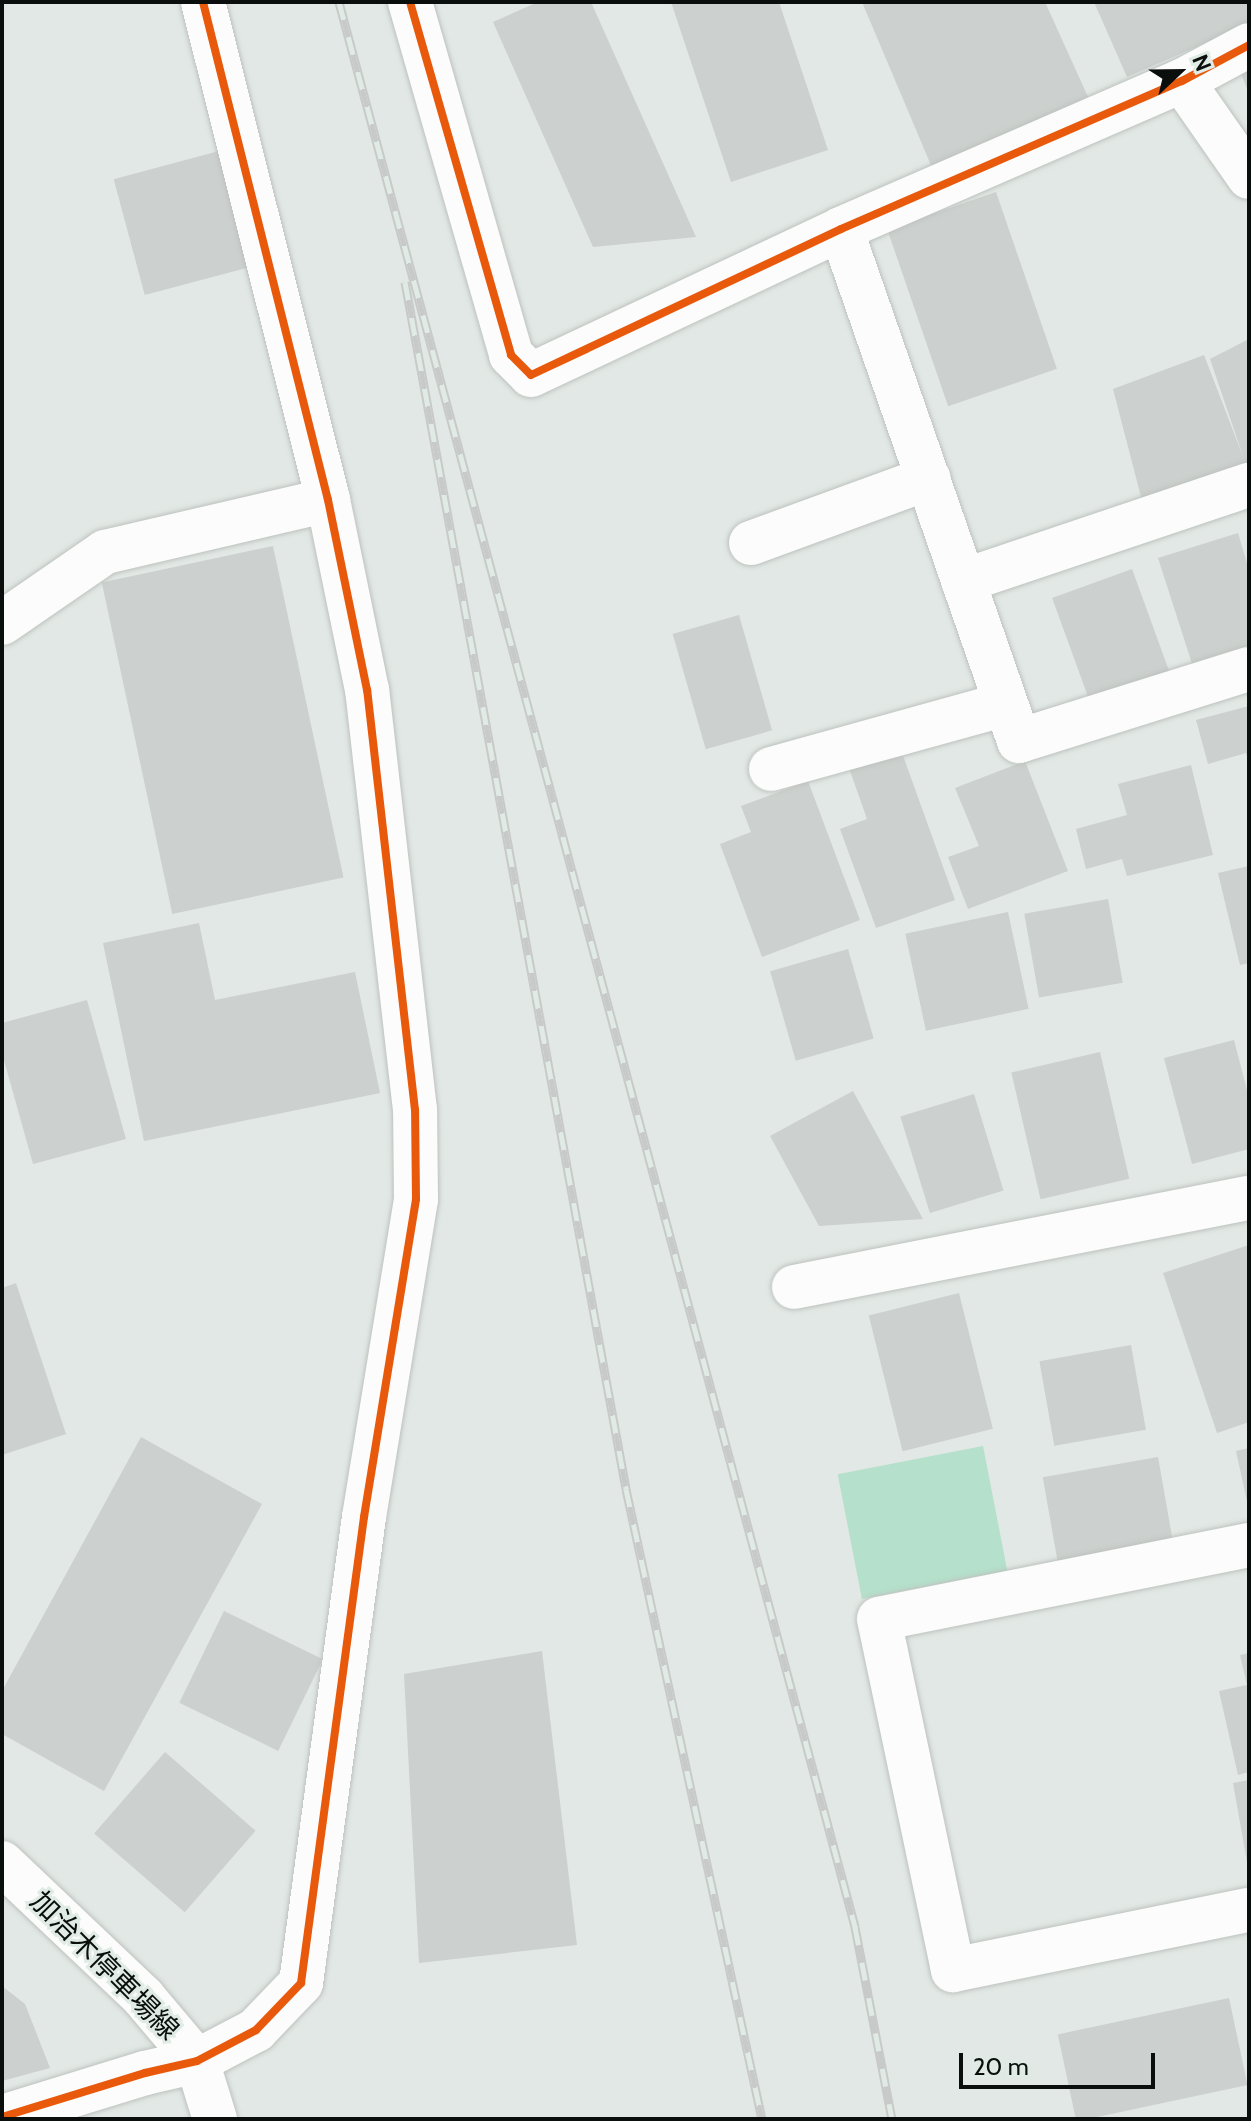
<!DOCTYPE html>
<html>
<head>
<meta charset="utf-8">
<style>
	body { margin:0 }
	#map { position:relative; width:1251px; height:2121px; overflow:hidden; background:#e2e8e5; font-family:Cabin,"Noto Sans JP",sans-serif }
	div>[style] { position:absolute }
	.green>* { inset:0; background:#b5e0cb; transform-origin:0 0 }
	.building>* { inset:0; background:#ccd0ce; transform-origin:0 0 }
	.roads { filter:drop-shadow(0 0 2px #bdc2bf) drop-shadow(0 0 2px #bdc2bf) }
	.street>* { height:44px; margin:-22px; padding:0 22px; transform-origin:22px; border-radius:22px; background:#fbfcfb }
	.secondary>* { height:44px; margin:-22px; padding:0 22px; transform-origin:22px; border-radius:22px; background:#fbfcfb }
	.rail>* { height:9px; margin-top:-4.5px; transform-origin:0; background:repeating-linear-gradient(90deg,#dfebe4 0 18px,#c8cac9 0 36px); box-sizing:border-box; border-block:2px solid #c8cac9 }
	.cycleway>* { height:8px; margin:-4px; padding:0 4px; transform-origin:4px; border-radius:4px; background:#e8590c }
	span { translate:-50% -50%; white-space:nowrap; text-align:center; line-height:1.15; -webkit-text-stroke:6px #dfebe4; paint-order:stroke }
	.street-label { font-size:28px; color:#0a0e0c }
	.frame { position:absolute; inset:0; border:4px solid #0a0e0c; pointer-events:none }
	.north { position:absolute; left:1139px; top:32px; width:80px; height:80px; -webkit-text-stroke:6px #dfebe4; paint-order:stroke; rotate:68deg; font-size:22px; font-weight:700; line-height:32px; text-align:center; color:#0a0e0c }
	.north::after { content:''; display:block; margin:auto; width:28px; height:36px; background:#0a0e0c; clip-path:polygon(50% 0,100% 100%,50% 72%,0 100%) }
	.scale { position:absolute; left:959px; top:2053px; width:196px; height:36px; box-sizing:border-box; border:4px solid #0a0e0c; border-top:0; padding-left:10px; font-size:24px; line-height:28px; white-space:nowrap; color:#0a0e0c; -webkit-text-stroke:6px #dfebe4; paint-order:stroke }
</style>
</head>
<body>
<div id="map">
	<div class="green">
		<div style="left:983px;top:1446px;width:127px;height:148px;rotate:79deg"></div>
	</div>
	<div class="building">
		<div style="clip-path:polygon(538px 2px,591px 2px,696px 237px,593px 247px,493px 22px)"></div>
		<div style="clip-path:polygon(671px 2px,779px 2px,828px 150px,731px 182px)"></div>
		<div style="clip-path:polygon(862px 2px,1045px 2px,1088px 97px,933px 170px)"></div>
		<div style="clip-path:polygon(1094px 2px,1249px 2px,1249px 24px,1127px 77px)"></div>
		<div style="clip-path:polygon(1249px 54px,1249px 93px,1235px 60px)"></div>
		<div style="left:219px;top:151px;width:120px;height:109px;rotate:75deg"></div>
		<div style="left:996px;top:192px;width:187px;height:115px;rotate:71deg"></div>
		<div style="clip-path:polygon(1249px 339px,1249px 485px,1147px 520px,1113px 389px,1204px 355px,1244px 459px,1210px 359px)"></div>
		<div style="clip-path:polygon(1238px 533px,1249px 570px,1249px 659px,1196px 676px,1158px 558px)"></div>
		<div style="left:273px;top:546px;width:339px;height:175px;rotate:78deg"></div>
		<div style="left:1132px;top:569px;width:121px;height:85px;rotate:70deg"></div>
		<div style="left:739px;top:615px;width:120px;height:69px;rotate:74deg"></div>
		<div style="clip-path:polygon(1249px 706px,1249px 762px,1246px 753px,1208px 764px,1196px 720px)"></div>
		<div style="clip-path:polygon(901px 750px,955px 900px,876px 928px,840px 829px,867px 819px,849px 768px)"></div>
		<div style="clip-path:polygon(1025px 761px,1068px 871px,968px 909px,948px 857px,979px 846px,955px 788px)"></div>
		<div style="clip-path:polygon(1191px 765px,1213px 855px,1127px 876px,1122px 859px,1086px 869px,1076px 829px,1127px 815px,1118px 784px)"></div>
		<div style="clip-path:polygon(808px 781px,860px 920px,762px 957px,720px 844px,751px 832px,741px 806px)"></div>
		<div style="clip-path:polygon(1249px 866px,1249px 963px,1240px 965px,1218px 873px)"></div>
		<div style="left:1108px;top:899px;width:85px;height:85px;rotate:80deg"></div>
		<div style="left:1008px;top:912px;width:99px;height:105px;rotate:78deg"></div>
		<div style="clip-path:polygon(199px 923px,215px 1000px,355px 972px,380px 1093px,144px 1141px,103px 943px)"></div>
		<div style="left:848px;top:949px;width:93px;height:81px;rotate:74deg"></div>
		<div style="clip-path:polygon(87px 1000px,126px 1139px,33px 1164px,2px 1053px,2px 1023px)"></div>
		<div style="clip-path:polygon(1234px 1040px,1249px 1098px,1249px 1149px,1192px 1164px,1164px 1058px)"></div>
		<div style="left:1100px;top:1052px;width:130px;height:91px;rotate:77deg"></div>
		<div style="clip-path:polygon(853px 1091px,923px 1219px,819px 1226px,770px 1136px)"></div>
		<div style="left:974px;top:1094px;width:101px;height:77px;rotate:73deg"></div>
		<div style="clip-path:polygon(1249px 1245px,1249px 1422px,1217px 1433px,1163px 1273px)"></div>
		<div style="clip-path:polygon(16px 1283px,66px 1434px,2px 1455px,2px 1288px)"></div>
		<div style="left:959px;top:1293px;width:140px;height:93px;rotate:76deg"></div>
		<div style="left:1131px;top:1345px;width:86px;height:93px;rotate:80deg"></div>
		<div style="clip-path:polygon(141px 1437px,262px 1504px,104px 1791px,2px 1734px,2px 1691px)"></div>
		<div style="clip-path:polygon(1249px 1448px,1249px 1506px,1248px 1506px,1236px 1451px)"></div>
		<div style="left:1158px;top:1457px;width:89px;height:117px;rotate:80deg"></div>
		<div style="left:224px;top:1611px;width:110px;height:102px;rotate:26deg"></div>
		<div style="clip-path:polygon(542px 1651px,577px 1945px,419px 1963px,404px 1674px)"></div>
		<div style="clip-path:polygon(1249px 1653px,1249px 1772px,1238px 1775px,1219px 1691px,1247px 1685px,1240px 1655px)"></div>
		<div style="left:165px;top:1752px;width:120px;height:108px;rotate:41deg"></div>
		<div style="clip-path:polygon(1249px 1780px,1249px 1862px,1247px 1862px,1233px 1783px)"></div>
		<div style="clip-path:polygon(2px 1986px,25px 2004px,50px 2068px,2px 2081px)"></div>
		<div style="left:1229px;top:1998px;width:89px;height:175px;rotate:78deg"></div>
	</div>
	<div class="roads">
		<div class="street">
			<div style="left:410px;top:2px;width:367px;rotate:74deg"></div>
			<div style="left:511px;top:355px;width:28px;rotate:45deg"></div>
			<div style="left:531px;top:375px;width:343px;rotate:-25.2deg"></div>
			<div style="left:841px;top:229px;width:372px;rotate:-23.5deg"></div>
			<div style="left:1182px;top:81px;width:76px;rotate:-28.2deg"></div>
			<div style="left:1182px;top:81px;width:117px;rotate:55.1deg"></div>
			<div style="left:841px;top:229px;width:542px;rotate:70.83deg"></div>
			<div style="left:1019px;top:741px;width:241px;rotate:-17.4deg"></div>
			<div style="left:751px;top:543px;width:189px;rotate:-20.1deg"></div>
			<div style="left:963px;top:581px;width:302px;rotate:-18.6deg"></div>
			<div style="left:2px;top:623px;width:125px;rotate:-34.6deg"></div>
			<div style="left:105px;top:552px;width:229px;rotate:-13.1deg"></div>
			<div style="left:771px;top:769px;width:243px;rotate:-15.5deg"></div>
			<div style="left:794px;top:1287px;width:464px;rotate:-11.1deg"></div>
			<div style="left:1249px;top:1545px;width:377px;rotate:168.7deg"></div>
			<div style="left:879px;top:1619px;width:359px;rotate:78.1deg"></div>
			<div style="left:953px;top:1970px;width:302px;rotate:-11.5deg"></div>
			<div style="left:2px;top:2117px;width:150px;rotate:-17.1deg"></div>
			<div style="left:145px;top:2073px;width:53px;rotate:-13deg"></div>
		</div>
		<div class="secondary">
			<div style="left:2px;top:1863px;width:195px;rotate:43.5deg"></div>
			<div style="left:143px;top:1997px;width:84px;rotate:49.8deg"></div>
			<div style="left:197px;top:2061px;width:61px;rotate:72.8deg"></div>
			<div style="left:197px;top:2061px;width:67px;rotate:-27.7deg"></div>
			<div style="left:256px;top:2030px;width:65px;rotate:-46.2deg"></div>
			<div style="left:301px;top:1983px;width:470px;rotate:-82.3deg"></div>
			<div style="left:364px;top:1517px;width:322px;rotate:-80.7deg"></div>
			<div style="left:416px;top:1199px;width:89px;rotate:-90.6deg"></div>
			<div style="left:415px;top:1110px;width:423px;rotate:-96.5deg"></div>
			<div style="left:367px;top:690px;width:194px;rotate:-101.6deg"></div>
			<div style="left:328px;top:500px;width:513px;rotate:-104.09deg"></div>
		</div>
	</div>
	<div class="rail">
		<div style="left:339px;top:2px;width:1993px;rotate:74.99deg"></div>
		<div style="left:855px;top:1927px;width:196px;rotate:79.1deg"></div>
		<div style="left:405px;top:282px;width:1227px;rotate:79.62deg"></div>
		<div style="left:626px;top:1489px;width:645px;rotate:77.82deg"></div>
	</div>
	<div class="cycleway">
		<div style="left:410px;top:2px;width:367px;rotate:74deg"></div>
		<div style="left:511px;top:355px;width:28px;rotate:45deg"></div>
		<div style="left:531px;top:375px;width:343px;rotate:-25.2deg"></div>
		<div style="left:841px;top:229px;width:372px;rotate:-23.5deg"></div>
		<div style="left:1182px;top:81px;width:76px;rotate:-28.2deg"></div>
		<div style="left:2px;top:2117px;width:150px;rotate:-17.1deg"></div>
		<div style="left:145px;top:2073px;width:53px;rotate:-13deg"></div>
		<div style="left:197px;top:2061px;width:67px;rotate:-27.7deg"></div>
		<div style="left:256px;top:2030px;width:65px;rotate:-46.2deg"></div>
		<div style="left:301px;top:1983px;width:470px;rotate:-82.3deg"></div>
		<div style="left:364px;top:1517px;width:322px;rotate:-80.7deg"></div>
		<div style="left:416px;top:1199px;width:89px;rotate:-90.6deg"></div>
		<div style="left:415px;top:1110px;width:423px;rotate:-96.5deg"></div>
		<div style="left:367px;top:690px;width:194px;rotate:-101.6deg"></div>
		<div style="left:328px;top:500px;width:513px;rotate:-104.09deg"></div>
	</div>
	<div class="street-label">
		<span style="left:105px;top:1965px;rotate:45deg">加治木停車場線</span>
	</div>
	<div class="frame"></div>
	<div class="north">N</div>
	<div class="scale">20 m</div>
</div>
</body>
</html>
